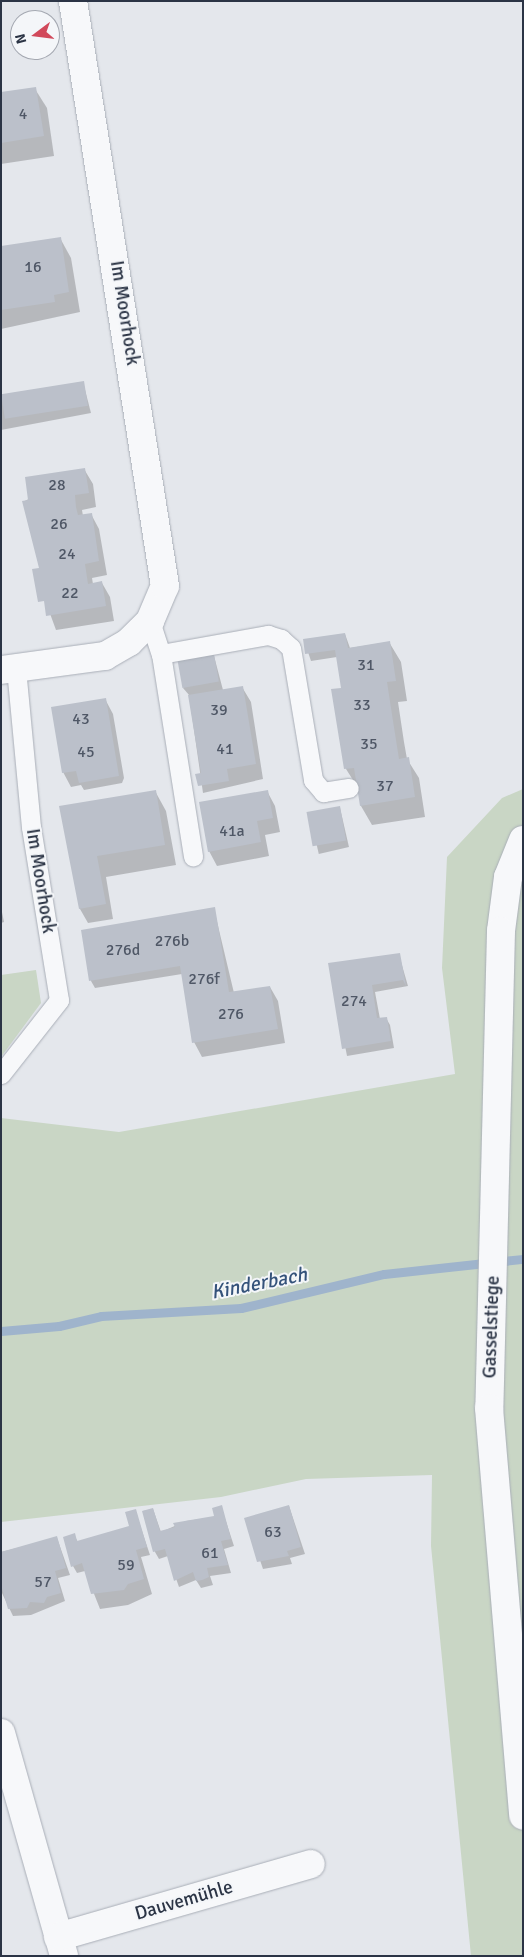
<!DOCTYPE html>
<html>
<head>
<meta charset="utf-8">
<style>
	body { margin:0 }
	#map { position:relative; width:524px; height:1957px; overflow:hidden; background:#e4e7ec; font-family:Signika,sans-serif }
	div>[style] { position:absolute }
	.green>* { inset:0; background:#c9d6c5 }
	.shadow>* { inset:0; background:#0003; transform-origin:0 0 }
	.stream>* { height:9px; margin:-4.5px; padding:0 4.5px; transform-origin:4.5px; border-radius:4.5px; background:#9fb4cc }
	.building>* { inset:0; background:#bbc0ca; transform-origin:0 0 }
	.roads { filter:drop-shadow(0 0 1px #a9aeb7) drop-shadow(0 0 1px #a9aeb7) }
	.lane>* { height:19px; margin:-9.5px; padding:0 9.5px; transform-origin:9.5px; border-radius:9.5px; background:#f7f8fa }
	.street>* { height:28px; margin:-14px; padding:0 14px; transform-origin:14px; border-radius:14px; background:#f7f8fa }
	span { translate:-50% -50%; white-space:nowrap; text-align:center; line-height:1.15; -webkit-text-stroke:4px #f4f6f9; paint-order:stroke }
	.number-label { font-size:16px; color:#4f5766 }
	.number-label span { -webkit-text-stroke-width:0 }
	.street-label { font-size:19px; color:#2b3445 }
	.water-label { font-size:20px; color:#34527a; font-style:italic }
	.frame { position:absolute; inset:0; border:2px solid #2b3445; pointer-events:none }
	.north { position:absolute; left:10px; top:10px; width:50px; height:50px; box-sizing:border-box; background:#f4f6f9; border:1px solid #a4a8b1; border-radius:50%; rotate:255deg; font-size:14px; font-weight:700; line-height:20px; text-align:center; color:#2b3445 }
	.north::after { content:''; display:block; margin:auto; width:18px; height:22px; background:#d1495b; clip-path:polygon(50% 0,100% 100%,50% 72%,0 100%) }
</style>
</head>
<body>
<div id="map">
	<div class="green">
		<div style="clip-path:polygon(523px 789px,523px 1956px,471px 1956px,431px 1546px,432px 1475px,306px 1479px,221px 1497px,1px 1522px,1px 1118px,119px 1132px,455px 1074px,442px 968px,447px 857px,502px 798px)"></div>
		<div style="clip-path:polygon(36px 970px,41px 1003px,1px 1057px,1px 975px)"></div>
	</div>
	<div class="shadow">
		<div style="clip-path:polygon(35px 89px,47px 108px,54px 156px,1px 164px,1px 94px)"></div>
		<div style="clip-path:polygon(60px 238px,71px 258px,80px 312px,1px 329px,1px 247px)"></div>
		<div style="clip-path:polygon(83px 382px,91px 413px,1px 430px,1px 395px)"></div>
		<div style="clip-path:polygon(84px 469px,93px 484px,96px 507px,82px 510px,83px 516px,91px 514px,99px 529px,107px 575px,92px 578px,93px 584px,102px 583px,110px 597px,114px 621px,56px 630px,34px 570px,40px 569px,23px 502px)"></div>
		<div style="clip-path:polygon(345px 634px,350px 648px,389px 642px,401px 662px,407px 701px,398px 702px,404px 742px,407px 759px,419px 778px,425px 817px,372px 825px,361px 806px,358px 788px,346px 769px,333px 690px,342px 689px,337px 657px,311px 661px,304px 640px)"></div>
		<div style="clip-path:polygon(214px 656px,223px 690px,242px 687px,251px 702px,263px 779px,203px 793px,189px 695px,183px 688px)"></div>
		<div style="clip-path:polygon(105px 699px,113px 714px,124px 778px,122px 783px,84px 790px,81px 785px,71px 787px,63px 772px)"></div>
		<div style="clip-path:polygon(155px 791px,166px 811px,176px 865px,106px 877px,113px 919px,88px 923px,80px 909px,72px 865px)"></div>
		<div style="clip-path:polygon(267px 791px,275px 806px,280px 832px,265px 835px,269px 856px,217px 866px,209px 851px)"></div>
		<div style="left:340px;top:808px;width:40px;height:31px;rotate:77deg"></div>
		<div style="clip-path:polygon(1px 907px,4px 922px,1px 923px)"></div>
		<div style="clip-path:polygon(214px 909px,234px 993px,270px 987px,278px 1001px,285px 1043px,202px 1057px,194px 1042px,182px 974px,95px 988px,91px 981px,82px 931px)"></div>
		<div style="clip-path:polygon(399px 955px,408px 986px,375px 992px,380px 1019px,386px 1018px,390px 1025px,394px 1048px,347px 1056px,329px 964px)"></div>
		<div style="clip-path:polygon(221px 1506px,234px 1546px,224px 1549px,231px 1573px,210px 1576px,213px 1585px,201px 1588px,196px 1580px,179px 1587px,168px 1556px,159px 1559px,155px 1552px,143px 1511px,153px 1509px,161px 1532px,186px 1521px,216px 1517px)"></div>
		<div style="clip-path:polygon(289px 1506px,305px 1554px,290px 1558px,292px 1564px,263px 1569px,246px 1519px)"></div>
		<div style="clip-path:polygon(135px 1510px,150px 1555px,141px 1557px,152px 1594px,128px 1605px,100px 1609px,85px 1571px,77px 1573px,73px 1566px,74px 1535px,78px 1542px,131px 1532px)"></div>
		<div style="clip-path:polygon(57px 1538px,70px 1575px,58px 1578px,65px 1601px,31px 1615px,13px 1616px,1px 1591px,1px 1552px)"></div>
	</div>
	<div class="stream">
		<div style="left:1px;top:1331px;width:58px;rotate:-4.9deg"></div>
		<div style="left:59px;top:1326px;width:43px;rotate:-13.4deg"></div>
		<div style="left:101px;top:1316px;width:140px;rotate:-3.3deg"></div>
		<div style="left:241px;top:1308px;width:147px;rotate:-13.4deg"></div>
		<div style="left:384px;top:1274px;width:140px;rotate:-6.2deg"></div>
	</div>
	<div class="building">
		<div style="clip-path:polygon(36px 87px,44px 136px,1px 143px,1px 92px)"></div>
		<div style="clip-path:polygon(61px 237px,69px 292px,54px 295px,55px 302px,1px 310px,1px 246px)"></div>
		<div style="left:84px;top:381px;width:25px;height:84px;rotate:81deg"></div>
		<div style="clip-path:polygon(85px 468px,89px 493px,75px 495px,76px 507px,78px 515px,92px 513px,99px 561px,85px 564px,88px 584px,102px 581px,106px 606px,46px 616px,44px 601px,38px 602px,32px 569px,39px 568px,22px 501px,28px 500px,25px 477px)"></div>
		<div style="clip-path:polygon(345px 633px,348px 648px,390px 641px,396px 681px,387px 682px,393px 721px,399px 759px,409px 757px,415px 797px,360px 806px,354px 768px,344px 769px,331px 689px,341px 688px,335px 650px,305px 654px,303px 639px)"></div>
		<div style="left:214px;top:654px;width:28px;height:37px;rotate:80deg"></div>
		<div style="clip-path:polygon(243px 686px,256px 764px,227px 769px,229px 781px,198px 786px,195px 774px,201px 773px,188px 695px)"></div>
		<div style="clip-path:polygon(106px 698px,119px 776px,79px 783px,76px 771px,62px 773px,51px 707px)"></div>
		<div style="clip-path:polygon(156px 790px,165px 845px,97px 856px,106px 904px,79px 909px,59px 806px)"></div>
		<div style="clip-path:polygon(268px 790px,273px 818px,257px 821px,261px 842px,208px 852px,199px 802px)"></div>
		<div style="left:340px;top:806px;width:35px;height:34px;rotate:80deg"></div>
		<div style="clip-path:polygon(215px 907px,229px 992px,270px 986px,278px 1029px,192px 1043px,180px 966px,89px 981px,81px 930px)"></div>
		<div style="clip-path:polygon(400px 953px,406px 986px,403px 980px,372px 985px,377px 1018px,387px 1017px,391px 1041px,342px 1049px,328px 963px)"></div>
		<div style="clip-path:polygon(222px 1505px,231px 1539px,221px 1541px,228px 1565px,207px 1568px,209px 1577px,202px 1580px,196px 1581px,193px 1572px,174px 1581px,165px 1549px,153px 1552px,142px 1511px,153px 1508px,160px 1531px,175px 1527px,173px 1523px,214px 1516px,212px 1508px)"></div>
		<div style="clip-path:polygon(289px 1505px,301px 1547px,287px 1551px,289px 1556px,257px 1562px,244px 1518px)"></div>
		<div style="clip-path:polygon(136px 1509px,147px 1547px,136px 1550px,144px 1579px,128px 1584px,124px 1590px,91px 1594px,82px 1563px,71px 1567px,63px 1537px,75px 1533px,77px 1541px,129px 1526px,125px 1512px)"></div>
		<div style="clip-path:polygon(57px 1536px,66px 1568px,55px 1571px,61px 1593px,47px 1597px,44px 1603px,30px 1602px,27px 1608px,8px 1609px,1px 1585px,1px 1552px)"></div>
	</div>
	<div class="roads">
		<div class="lane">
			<div style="left:150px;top:621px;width:35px;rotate:72deg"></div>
			<div style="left:161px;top:654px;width:205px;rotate:81deg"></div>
			<div style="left:161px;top:654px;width:109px;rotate:-10.1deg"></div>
			<div style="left:268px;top:635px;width:14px;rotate:17deg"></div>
			<div style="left:281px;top:639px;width:13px;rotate:42deg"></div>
			<div style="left:291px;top:648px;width:134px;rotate:80.5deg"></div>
			<div style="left:313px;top:780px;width:16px;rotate:50deg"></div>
			<div style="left:323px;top:792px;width:26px;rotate:-9deg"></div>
			<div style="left:1px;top:1074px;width:94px;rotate:-51.9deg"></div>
			<div style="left:59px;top:1000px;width:175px;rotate:-99.2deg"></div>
			<div style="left:31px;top:827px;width:161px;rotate:-95.4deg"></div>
		</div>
		<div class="street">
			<div style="left:1px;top:670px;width:105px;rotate:-7.7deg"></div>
			<div style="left:105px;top:656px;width:28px;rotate:-30deg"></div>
			<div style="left:129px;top:642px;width:30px;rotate:-45deg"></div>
			<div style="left:150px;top:621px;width:38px;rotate:-67deg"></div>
			<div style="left:165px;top:586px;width:592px;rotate:-98.94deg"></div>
			<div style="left:523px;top:840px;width:40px;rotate:112deg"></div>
			<div style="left:508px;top:877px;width:54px;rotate:97.4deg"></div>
			<div style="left:501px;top:931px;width:477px;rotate:91.4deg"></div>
			<div style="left:489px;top:1408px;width:409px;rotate:85.2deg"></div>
			<div style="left:1px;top:1733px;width:232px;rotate:74.2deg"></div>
			<div style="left:58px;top:1937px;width:263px;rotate:-16.1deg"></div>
		</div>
	</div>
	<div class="number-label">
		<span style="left:23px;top:114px">4</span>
		<span style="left:33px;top:267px">16</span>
		<span style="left:57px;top:485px">28</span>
		<span style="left:59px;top:524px">26</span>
		<span style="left:67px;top:554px">24</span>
		<span style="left:70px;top:593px">22</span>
		<span style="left:366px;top:665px">31</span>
		<span style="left:362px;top:705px">33</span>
		<span style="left:219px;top:710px">39</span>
		<span style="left:81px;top:719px">43</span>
		<span style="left:369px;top:744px">35</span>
		<span style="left:225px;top:749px">41</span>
		<span style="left:86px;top:752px">45</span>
		<span style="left:385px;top:786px">37</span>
		<span style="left:232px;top:831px">41a</span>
		<span style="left:172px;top:941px">276b</span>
		<span style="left:123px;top:950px">276d</span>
		<span style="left:204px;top:979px">276f</span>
		<span style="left:354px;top:1001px">274</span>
		<span style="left:231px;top:1014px">276</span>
		<span style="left:273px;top:1532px">63</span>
		<span style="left:210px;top:1553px">61</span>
		<span style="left:126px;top:1565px">59</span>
		<span style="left:43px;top:1582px">57</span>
	</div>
	<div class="street-label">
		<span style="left:124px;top:313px;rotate:81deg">Im Moorhock</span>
		<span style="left:40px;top:881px;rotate:81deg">Im Moorhock</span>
		<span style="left:492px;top:1327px;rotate:-88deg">Gasselstiege</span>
		<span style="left:184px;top:1901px;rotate:-16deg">Dauvemühle</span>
	</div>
	<div class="water-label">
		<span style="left:259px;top:1283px;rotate:-11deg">Kinderbach</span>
	</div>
	<div class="frame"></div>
	<div class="north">N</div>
</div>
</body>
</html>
